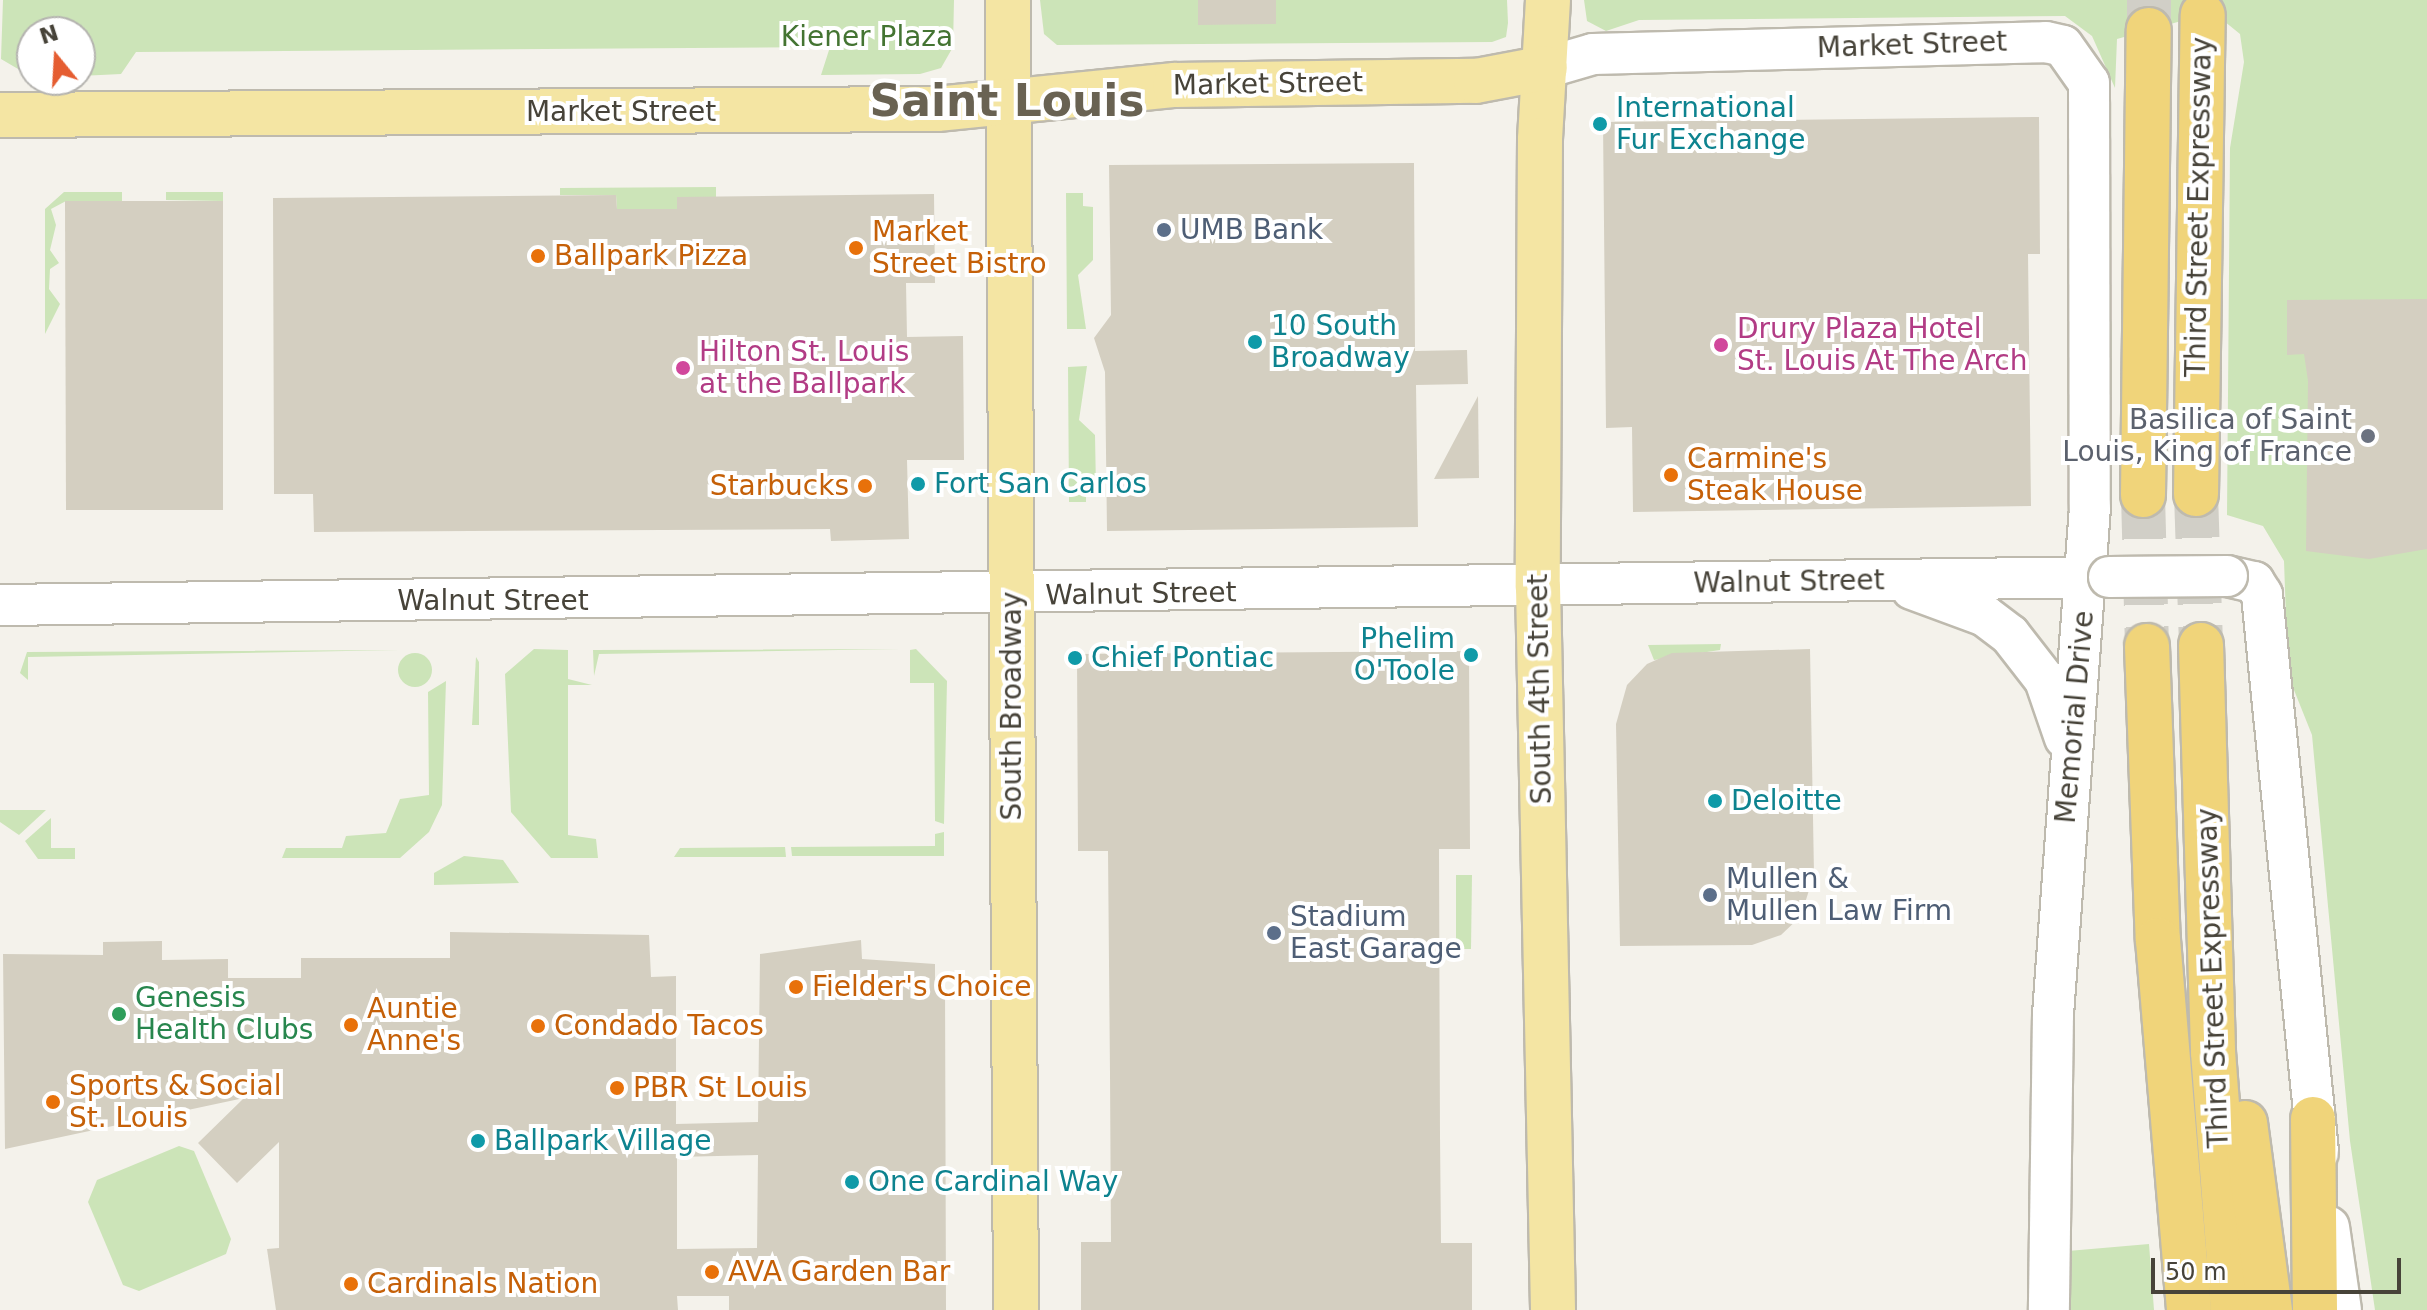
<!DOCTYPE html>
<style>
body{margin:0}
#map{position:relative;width:2427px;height:1310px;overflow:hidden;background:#f4f2eb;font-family:"DejaVu Sans",sans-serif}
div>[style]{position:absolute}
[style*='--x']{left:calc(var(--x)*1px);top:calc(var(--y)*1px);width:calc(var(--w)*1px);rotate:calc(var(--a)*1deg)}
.green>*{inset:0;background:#cce4b8}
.round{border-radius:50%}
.building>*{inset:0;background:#d4cfc1}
.highway-tunnel>*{height:44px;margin-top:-22px;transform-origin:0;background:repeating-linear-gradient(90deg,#d1cfc7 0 44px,transparent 0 66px)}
.roads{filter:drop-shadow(2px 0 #bebaae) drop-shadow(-2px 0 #bebaae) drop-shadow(0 2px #bebaae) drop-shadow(0 -2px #bebaae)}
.minor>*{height:40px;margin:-20px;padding:0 20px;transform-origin:20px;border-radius:20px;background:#fff}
.major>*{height:44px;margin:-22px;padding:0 22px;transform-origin:22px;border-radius:22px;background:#f4e5a3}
.highway>*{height:44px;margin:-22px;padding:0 22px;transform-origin:22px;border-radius:22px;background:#f0d47a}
.bridges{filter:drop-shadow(2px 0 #bebaae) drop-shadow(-2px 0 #bebaae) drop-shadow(0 2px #bebaae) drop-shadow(0 -2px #bebaae)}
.minor-bridge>*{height:40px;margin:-20px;padding:0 20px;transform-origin:20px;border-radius:20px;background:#fff}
.dots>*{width:22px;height:22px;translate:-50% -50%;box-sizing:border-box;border:4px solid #fff;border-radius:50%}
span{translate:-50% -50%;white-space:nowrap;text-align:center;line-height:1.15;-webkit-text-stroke:8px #fff;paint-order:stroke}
.park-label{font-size:28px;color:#447432}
.street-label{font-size:28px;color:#474339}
.culture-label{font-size:28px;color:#0d838f}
.left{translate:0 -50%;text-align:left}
.right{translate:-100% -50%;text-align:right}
.service-label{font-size:28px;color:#4e5e75}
.food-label{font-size:28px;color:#c56008}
.hotel-label{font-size:28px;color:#b23c85}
.worship-label{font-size:28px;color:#5b616d}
.leisure-label{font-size:28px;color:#27864d}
.town-label{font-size:44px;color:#696252;font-weight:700}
.north{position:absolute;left:16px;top:16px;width:80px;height:80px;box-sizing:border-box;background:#fff;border:2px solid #b5b4b0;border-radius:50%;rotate:342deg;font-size:22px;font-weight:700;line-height:32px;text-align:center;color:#474339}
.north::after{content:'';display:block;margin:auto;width:28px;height:36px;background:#e55d31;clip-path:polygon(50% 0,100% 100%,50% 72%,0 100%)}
.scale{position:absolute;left:2151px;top:1258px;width:250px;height:36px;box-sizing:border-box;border:4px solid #474339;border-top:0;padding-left:10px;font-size:24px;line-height:28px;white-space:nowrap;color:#474339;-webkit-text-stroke:6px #fff;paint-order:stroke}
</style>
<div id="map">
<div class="green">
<div style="clip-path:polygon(3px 0,954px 0,953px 47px,941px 68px,920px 74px,821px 75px,830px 47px,136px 52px,121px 74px,80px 76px,80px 32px,32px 32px,30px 76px,1px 59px)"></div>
<div style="clip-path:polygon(1040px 0,1507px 0,1508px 23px,1506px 37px,1492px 42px,1057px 45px,1044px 34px)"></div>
<div style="clip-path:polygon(1584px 0,2427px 0,2427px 1310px,2375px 1310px,2350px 1141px,2312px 735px,2288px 675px,2284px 561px,2263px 526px,2227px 515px,2230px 148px,2244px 62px,2240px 34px,2219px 17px,2199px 16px,2117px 39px,2115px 88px,2092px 36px,2065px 16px,1639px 20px,1606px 31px,1587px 21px)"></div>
<div style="clip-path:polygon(716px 187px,716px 209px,617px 209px,616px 195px,560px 195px,560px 188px)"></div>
<div style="clip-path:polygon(64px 192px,122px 192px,122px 201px,66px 201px,51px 209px,56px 225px,50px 250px,59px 263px,50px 269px,49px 289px,60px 304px,45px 334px,45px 209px)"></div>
<div style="clip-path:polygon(166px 192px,223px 192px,223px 201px,166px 200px)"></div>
<div style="clip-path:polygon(1066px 193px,1083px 193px,1083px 206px,1093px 207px,1093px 260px,1078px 275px,1086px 329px,1067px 329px)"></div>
<div style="clip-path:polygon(1087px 366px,1079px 420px,1095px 435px,1096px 489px,1086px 489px,1086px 502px,1069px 502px,1068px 367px)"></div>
<div style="clip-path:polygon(1721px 644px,1720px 650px,1654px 660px,1648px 645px)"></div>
<div style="clip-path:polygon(534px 649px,568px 650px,568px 679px,592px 685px,568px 685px,568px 835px,596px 839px,598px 858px,551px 858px,511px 812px,505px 674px)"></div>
<div style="clip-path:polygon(900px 649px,599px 654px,594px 676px,593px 650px)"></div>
<div style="clip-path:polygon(916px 649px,947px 681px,944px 824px,935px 821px,934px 683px,910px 683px,910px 650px)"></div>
<div style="clip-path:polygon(399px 650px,28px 657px,28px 680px,20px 673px,27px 652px)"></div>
<div class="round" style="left:398px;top:653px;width:34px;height:34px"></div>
<div style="clip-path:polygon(476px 657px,479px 662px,479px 725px,472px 725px)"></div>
<div style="clip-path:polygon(446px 681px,442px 805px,429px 832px,400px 858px,282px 858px,286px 848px,342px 848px,346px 836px,386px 833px,400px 799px,429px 795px,428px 692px)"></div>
<div style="clip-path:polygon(0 810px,46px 810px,19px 835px,0 822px)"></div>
<div style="clip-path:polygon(51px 818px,51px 848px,75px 848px,75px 859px,38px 859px,25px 841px)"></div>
<div style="clip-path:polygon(944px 832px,944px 856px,792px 856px,791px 847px,935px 846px,935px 834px)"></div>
<div style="clip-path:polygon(785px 847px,786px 857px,674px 857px,680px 848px)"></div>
<div style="clip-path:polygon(464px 856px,503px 860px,519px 883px,434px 885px,434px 873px)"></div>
<div style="clip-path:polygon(1456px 875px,1472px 875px,1471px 949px,1456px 949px)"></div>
<div style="clip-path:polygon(179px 1146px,194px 1151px,231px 1239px,226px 1254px,139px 1291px,123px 1285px,88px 1202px,97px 1180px)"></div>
<div style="clip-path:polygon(2149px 1244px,2154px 1310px,2068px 1310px,2068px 1251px)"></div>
</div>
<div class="building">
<div style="clip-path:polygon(1198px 0,1276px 0,1276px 24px,1198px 25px)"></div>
<div style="clip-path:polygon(2039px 117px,2040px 254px,2028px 254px,2031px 506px,1633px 512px,1632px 427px,1606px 428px,1603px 122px)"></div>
<div style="clip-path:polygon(1414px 163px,1415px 351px,1467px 350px,1468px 384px,1416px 385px,1418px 527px,1107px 531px,1105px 372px,1094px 338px,1111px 315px,1109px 165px)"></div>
<div style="clip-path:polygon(934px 194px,935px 283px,906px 283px,907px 337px,963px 336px,964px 460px,907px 460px,909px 539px,831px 541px,830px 529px,314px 532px,313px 494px,274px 494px,273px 198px,616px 195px,617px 209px,677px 209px,677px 197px)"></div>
<div style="clip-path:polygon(65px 201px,223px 201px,223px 510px,66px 510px)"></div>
<div style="clip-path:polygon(2427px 299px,2427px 549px,2369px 559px,2306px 551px,2308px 381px,2304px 354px,2287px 355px,2287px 300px)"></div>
<div style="clip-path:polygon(1478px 396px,1479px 478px,1434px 479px)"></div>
<div style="clip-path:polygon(1810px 649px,1814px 874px,1801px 916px,1781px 935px,1752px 945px,1620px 946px,1616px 724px,1627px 685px,1647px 664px,1672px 653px)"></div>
<div style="clip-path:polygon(1469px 651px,1470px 849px,1439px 849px,1440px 1135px,1441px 1243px,1472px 1243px,1472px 1310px,1081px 1310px,1081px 1242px,1111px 1242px,1110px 1074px,1108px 851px,1078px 851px,1077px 654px)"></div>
<div style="clip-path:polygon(evenodd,450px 932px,649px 935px,651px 977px,676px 976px,676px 1124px,758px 1122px,760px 954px,861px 940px,862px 959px,935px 964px,935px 979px,945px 979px,946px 1310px,729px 1310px,729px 1296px,677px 1296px,678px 1310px,276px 1310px,267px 1249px,279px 1248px,279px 1142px,237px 1183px,198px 1143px,244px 1098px,5px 1149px,3px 954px,103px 955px,103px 942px,162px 941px,162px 960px,228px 959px,228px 978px,301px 978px,301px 958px,450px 958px,450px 932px,758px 1155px,757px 1248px,677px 1249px,677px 1157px,758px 1155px)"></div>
</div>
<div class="highway-tunnel">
<div style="--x:2149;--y:30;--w:30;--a:-90"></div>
<div style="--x:2196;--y:494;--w:151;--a:88.1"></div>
<div style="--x:2143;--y:495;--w:151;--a:88.5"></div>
</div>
<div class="roads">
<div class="minor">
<div style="--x:1545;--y:68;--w:50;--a:-16.3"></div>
<div style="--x:1593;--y:54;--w:453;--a:-1.5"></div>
<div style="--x:2046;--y:42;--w:17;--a:13"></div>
<div style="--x:2063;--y:46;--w:45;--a:54.9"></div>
<div style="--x:2089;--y:83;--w:424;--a:89.9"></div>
<div style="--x:2090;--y:507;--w:508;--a:94.17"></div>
<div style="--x:2053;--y:1014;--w:296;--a:90.8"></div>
<div style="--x:2227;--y:576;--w:28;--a:13"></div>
<div style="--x:2254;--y:582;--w:15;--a:58"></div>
<div style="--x:2262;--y:595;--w:560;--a:84.26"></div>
<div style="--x:1912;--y:589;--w:78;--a:20.3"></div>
<div style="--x:1985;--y:616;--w:31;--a:37"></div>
<div style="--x:2010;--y:635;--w:57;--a:52.1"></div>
<div style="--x:2045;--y:680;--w:61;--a:71"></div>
<div style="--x:0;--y:605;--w:2109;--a:-0.76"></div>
<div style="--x:2329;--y:1227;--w:84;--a:81.8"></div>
</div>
<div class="major">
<div style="--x:1008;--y:0;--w:1310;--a:89.65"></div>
<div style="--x:1548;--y:0;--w:140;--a:93.3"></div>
<div style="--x:1540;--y:140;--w:447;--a:90.3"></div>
<div style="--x:1538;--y:587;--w:723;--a:88.81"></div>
<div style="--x:0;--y:115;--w:937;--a:-0.37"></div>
<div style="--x:937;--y:109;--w:239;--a:-5.8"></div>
<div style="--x:1175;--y:85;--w:301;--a:-0.8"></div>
<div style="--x:1476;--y:81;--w:70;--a:-10.7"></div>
</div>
<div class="highway">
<div style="--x:2196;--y:494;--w:479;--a:-89.2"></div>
<div style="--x:2143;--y:495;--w:465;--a:-89.3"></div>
<div style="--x:2201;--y:645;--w:407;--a:88.3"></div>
<div style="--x:2213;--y:1052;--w:259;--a:85.6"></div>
<div style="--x:2147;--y:646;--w:294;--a:87.9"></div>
<div style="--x:2158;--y:940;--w:371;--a:85.2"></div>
<div style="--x:2313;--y:1119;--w:191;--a:89.4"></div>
<div style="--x:2245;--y:1123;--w:189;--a:82.4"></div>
</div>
</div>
<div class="bridges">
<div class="minor-bridge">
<div style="--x:2109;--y:577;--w:118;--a:-0.5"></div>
</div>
</div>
<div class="dots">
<div style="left:1600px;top:124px;background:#0f9aa8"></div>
<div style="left:1164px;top:230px;background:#5c6f8a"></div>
<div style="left:856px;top:248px;background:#e8710a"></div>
<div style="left:538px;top:256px;background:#e8710a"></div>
<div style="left:1255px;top:342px;background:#0f9aa8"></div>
<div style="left:1721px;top:345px;background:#d1479c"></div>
<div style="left:683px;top:368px;background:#d1479c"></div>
<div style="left:2368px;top:436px;background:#6b7280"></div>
<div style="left:1671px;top:475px;background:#e8710a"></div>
<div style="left:918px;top:484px;background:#0f9aa8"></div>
<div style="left:865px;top:486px;background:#e8710a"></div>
<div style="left:1471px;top:655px;background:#0f9aa8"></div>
<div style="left:1075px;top:658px;background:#0f9aa8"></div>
<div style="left:1715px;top:801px;background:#0f9aa8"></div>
<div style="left:1710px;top:895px;background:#5c6f8a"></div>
<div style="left:1274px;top:933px;background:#5c6f8a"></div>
<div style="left:796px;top:987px;background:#e8710a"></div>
<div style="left:119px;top:1014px;background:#2e9e5b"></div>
<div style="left:351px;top:1025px;background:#e8710a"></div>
<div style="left:538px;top:1026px;background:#e8710a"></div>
<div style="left:617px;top:1088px;background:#e8710a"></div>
<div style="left:53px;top:1102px;background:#e8710a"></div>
<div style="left:478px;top:1141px;background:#0f9aa8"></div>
<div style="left:852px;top:1182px;background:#0f9aa8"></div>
<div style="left:712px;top:1272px;background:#e8710a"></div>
<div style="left:351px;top:1284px;background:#e8710a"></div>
</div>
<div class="park-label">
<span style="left:867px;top:37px">Kiener Plaza</span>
</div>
<div class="street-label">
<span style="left:1912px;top:45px;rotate:-2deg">Market Street</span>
<span style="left:1268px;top:84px;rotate:-1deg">Market Street</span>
<span style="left:621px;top:112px">Market Street</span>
<span style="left:2199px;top:207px;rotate:-89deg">Third Street Expressway</span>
<span style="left:1789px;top:582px;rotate:-1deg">Walnut Street</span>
<span style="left:1141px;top:594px;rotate:-1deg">Walnut Street</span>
<span style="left:493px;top:601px">Walnut Street</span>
<span style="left:1540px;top:689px;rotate:-91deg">South 4th Street</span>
<span style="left:1012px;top:706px;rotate:-90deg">South Broadway</span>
<span style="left:2075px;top:717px;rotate:-85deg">Memorial Drive</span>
<span style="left:2213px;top:978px;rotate:-92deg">Third Street Expressway</span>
</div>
<div class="culture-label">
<span class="left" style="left:1616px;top:124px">International<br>Fur Exchange</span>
<span class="left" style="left:1271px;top:342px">10 South<br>Broadway</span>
<span class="left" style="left:934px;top:484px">Fort San Carlos</span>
<span class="right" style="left:1455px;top:655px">Phelim<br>O'Toole</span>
<span class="left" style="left:1091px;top:658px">Chief Pontiac</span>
<span class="left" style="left:1731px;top:801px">Deloitte</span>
<span class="left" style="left:494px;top:1141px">Ballpark Village</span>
<span class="left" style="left:868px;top:1182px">One Cardinal Way</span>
</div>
<div class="service-label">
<span class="left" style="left:1180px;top:230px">UMB Bank</span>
<span class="left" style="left:1726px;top:895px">Mullen &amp;<br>Mullen Law Firm</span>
<span class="left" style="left:1290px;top:933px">Stadium<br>East Garage</span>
</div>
<div class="food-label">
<span class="left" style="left:872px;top:248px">Market<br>Street Bistro</span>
<span class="left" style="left:554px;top:256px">Ballpark Pizza</span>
<span class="left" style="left:1687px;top:475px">Carmine's<br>Steak House</span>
<span class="right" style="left:849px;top:486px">Starbucks</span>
<span class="left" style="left:812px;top:987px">Fielder's Choice</span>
<span class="left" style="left:367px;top:1025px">Auntie<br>Anne's</span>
<span class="left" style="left:554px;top:1026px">Condado Tacos</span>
<span class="left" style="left:69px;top:1102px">Sports &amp; Social<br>St. Louis</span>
<span class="left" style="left:633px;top:1088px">PBR St Louis</span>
<span class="left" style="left:728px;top:1272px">AVA Garden Bar</span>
<span class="left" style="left:367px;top:1284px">Cardinals Nation</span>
</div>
<div class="hotel-label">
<span class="left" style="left:1737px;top:345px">Drury Plaza Hotel<br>St. Louis At The Arch</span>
<span class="left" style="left:699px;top:368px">Hilton St. Louis<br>at the Ballpark</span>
</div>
<div class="worship-label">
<span class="right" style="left:2352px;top:436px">Basilica of Saint<br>Louis, King of France</span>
</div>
<div class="leisure-label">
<span class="left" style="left:135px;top:1014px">Genesis<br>Health Clubs</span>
</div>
<div class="town-label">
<span style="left:1007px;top:101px">Saint Louis</span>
</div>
<div class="north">N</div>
<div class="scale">50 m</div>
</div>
